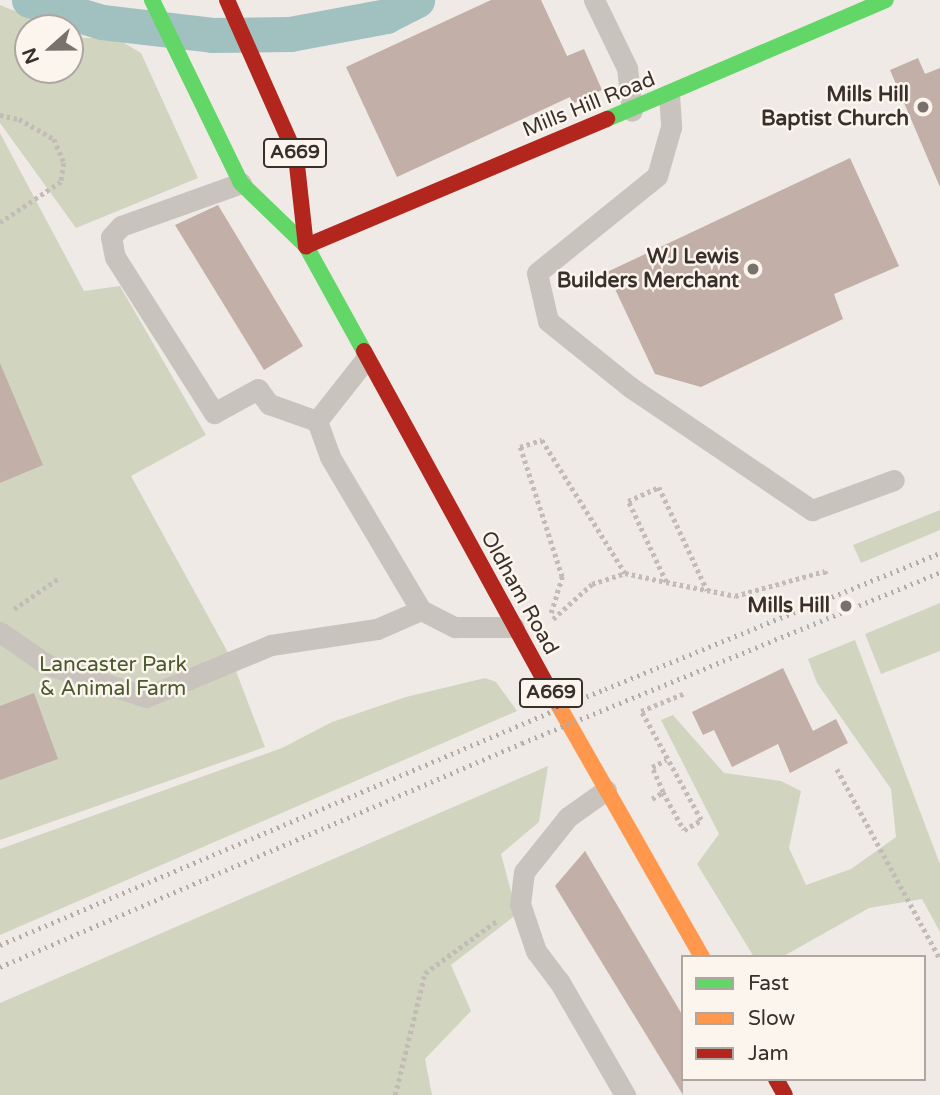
<!DOCTYPE html>
<style>
body{margin:0}
#map{position:relative;width:940px;height:1095px;overflow:hidden;background:#efeae5;font-family:"Varela Round",sans-serif}
div>[style]{position:absolute}
[style*='--x']{left:calc(var(--x)*1px);top:calc(var(--y)*1px);width:calc(var(--w)*1px);rotate:calc(var(--a)*1deg)}
.green>*{inset:0;background:#d1d5c0}
.canal>*{height:35px;margin:-17.5px;padding:0 17.5px;transform-origin:17.5px;border-radius:17.5px;background:#a1c1c0}
.building>*{inset:0;background:#c2afa7}
.path>*{height:4.5px;margin-top:-2.25px;transform-origin:0;background:repeating-linear-gradient(90deg,#c2bbb6 0 3.5px,transparent 0 7px)}
.lane>*{height:21px;margin:-10.5px;padding:0 10.5px;transform-origin:10.5px;border-radius:10.5px;background:#c9c3be}
.fast>*{height:16px;margin:-8px;padding:0 8px;transform-origin:8px;border-radius:8px;background:#63d668}
.slow>*{height:16px;margin:-8px;padding:0 8px;transform-origin:8px;border-radius:8px;background:#ff974d}
.jam>*{height:16px;margin:-8px;padding:0 8px;transform-origin:8px;border-radius:8px;background:#b3261e}
.rail>*{height:5px;margin-top:-2.5px;transform-origin:0;background:repeating-linear-gradient(90deg,#b1aca8 0 2px,transparent 0 7px)}
.dots>*{width:19px;height:19px;translate:-50% -50%;box-sizing:border-box;border:4px solid #fbf5ee;border-radius:50%}
span{translate:-50% -50%;white-space:nowrap;text-align:center;line-height:1.15;-webkit-text-stroke:5px #fbf5ee;paint-order:stroke}
.shield-label span{padding:2px 5px;background:#fbf5ee;border:2px solid;border-radius:5px;-webkit-text-stroke-width:0}
.shield-label{font-size:19px;color:#3a302b;font-weight:700}
.poi-label{font-size:21px;color:#3a302b;font-weight:700}
.right{translate:-100% -50%;text-align:right}
.street-label{font-size:21px;color:#3a302b}
.park-label{font-size:21px;color:#4a592f}
.legend{position:absolute;left:681px;top:955px;width:245px;height:126px;box-sizing:border-box;background:#fbf5ee;border:2px solid #aea6a0;margin:0;padding:9px 12px;list-style:none;font-size:21px;color:#3a302b}
.legend li{display:flex;align-items:center;gap:14px;height:35px}
.legend b{width:35px;border:2px solid #aea6a0}
.north{position:absolute;left:14px;top:14px;width:70px;height:70px;box-sizing:border-box;background:#fbf5ee;border:2px solid #aea6a0;border-radius:50%;rotate:249deg;font-size:19px;font-weight:700;line-height:28px;text-align:center;color:#3a302b}
.north::after{content:'';display:block;margin:auto;width:24px;height:32px;background:#79716c;clip-path:polygon(50% 0,100% 100%,50% 72%,0 100%)}
</style>
<div id="map">
<div class="green">
<div style="clip-path:polygon(0 5px,57px 28px,28px 28px,28px 70px,70px 70px,70px 33px,83px 38px,116px 38px,141px 53px,198px 178px,76px 228px,0 123px)"></div>
<div style="clip-path:polygon(0 133px,84px 291px,120px 286px,206px 435px,131px 476px,231px 658px,265px 747px,0 840px)"></div>
<div style="clip-path:polygon(940px 510px,940px 530px,861px 563px,853px 545px)"></div>
<div style="clip-path:polygon(940px 603px,940px 651px,881px 674px,865px 634px)"></div>
<div style="clip-path:polygon(855px 640px,940px 864px,940px 932px,922px 899px,869px 908px,782px 957px,754px 957px,697px 864px,719px 834px,661px 720px,673px 715px,724px 773px,781px 781px,801px 791px,789px 848px,806px 885px,851px 869px,896px 837px,891px 789px,817px 683px,808px 659px)"></div>
<div style="clip-path:polygon(485px 678px,496px 682px,517px 711px,0 935px,0 849px,282px 748px,332px 722px,406px 697px)"></div>
<div style="clip-path:polygon(548px 766px,539px 822px,501px 854px,517px 914px,451px 965px,471px 1011px,425px 1059px,432px 1095px,0 1095px,0 1003px)"></div>
</div>
<div class="canal">
<div style="--x:29;--y:0;--w:76;--a:16.8"></div>
<div style="--x:102;--y:22;--w:111;--a:6.7"></div>
<div style="--x:212;--y:35;--w:78;--a:-0.7"></div>
<div style="--x:290;--y:34;--w:98;--a:-10.6"></div>
<div style="--x:386;--y:16;--w:35;--a:-27"></div>
</div>
<div class="building">
<div style="clip-path:polygon(491px 0,541px 0,567px 56px,584px 49px,602px 90px,573px 104px,570px 97px,397px 177px,346px 67px)"></div>
<div style="clip-path:polygon(918px 58px,925px 74px,940px 68px,940px 187px,890px 70px)"></div>
<div style="clip-path:polygon(850px 158px,899px 266px,834px 294px,843px 319px,701px 387px,655px 374px,607px 272px)"></div>
<div style="clip-path:polygon(218px 205px,303px 346px,264px 370px,175px 225px)"></div>
<div style="clip-path:polygon(0 363px,43px 465px,0 483px)"></div>
<div style="clip-path:polygon(783px 668px,813px 731px,836px 719px,848px 743px,790px 773px,778px 744px,732px 767px,714px 730px,703px 735px,692px 712px)"></div>
<div style="clip-path:polygon(34px 693px,58px 759px,0 780px,0 706px)"></div>
<div style="clip-path:polygon(585px 851px,683px 1016px,683px 1095px,555px 886px)"></div>
</div>
<div class="path">
<div style="--x:0;--y:115;--w:19;--a:12"></div>
<div style="--x:19;--y:119;--w:40;--a:29.7"></div>
<div style="--x:54;--y:139;--w:26;--a:67"></div>
<div style="--x:64;--y:163;--w:19;--a:99"></div>
<div style="--x:61;--y:182;--w:73;--a:146.1"></div>
<div style="--x:666;--y:582;--w:41;--a:11.3"></div>
<div style="--x:14;--y:609;--w:55;--a:-34.6"></div>
<div style="--x:551;--y:613;--w:38;--a:-73"></div>
<div style="--x:562;--y:577;--w:137;--a:-107.9"></div>
<div style="--x:520;--y:447;--w:23;--a:-18"></div>
<div style="--x:542;--y:440;--w:157;--a:58"></div>
<div style="--x:625;--y:573;--w:42;--a:12.4"></div>
<div style="--x:666;--y:582;--w:89;--a:-115.1"></div>
<div style="--x:628;--y:501;--w:34;--a:-24"></div>
<div style="--x:659;--y:487;--w:114;--a:65"></div>
<div style="--x:707;--y:590;--w:29;--a:12"></div>
<div style="--x:735;--y:596;--w:93;--a:-15.5"></div>
<div style="--x:825;--y:571;--w:6;--a:72"></div>
<div style="--x:553;--y:619;--w:52;--a:-41.9"></div>
<div style="--x:592;--y:584;--w:35;--a:-18"></div>
<div style="--x:837;--y:769;--w:216;--a:61.5"></div>
<div style="--x:663;--y:792;--w:43;--a:61.1"></div>
<div style="--x:684;--y:830;--w:20;--a:-30"></div>
<div style="--x:701;--y:820;--w:124;--a:-118.8"></div>
<div style="--x:641;--y:711;--w:48;--a:-22.2"></div>
<div style="--x:652;--y:799;--w:13;--a:-32"></div>
<div style="--x:663;--y:792;--w:27;--a:-114"></div>
<div style="--x:652;--y:767;--w:16;--a:-27"></div>
<div style="--x:395;--y:1095;--w:126;--a:-76.2"></div>
<div style="--x:425;--y:973;--w:90;--a:-36"></div>
</div>
<div class="lane">
<div style="--x:594;--y:0;--w:76;--a:64.1"></div>
<div style="--x:627;--y:68;--w:43;--a:83.4"></div>
<div style="--x:669;--y:95;--w:32;--a:86"></div>
<div style="--x:671;--y:127;--w:51;--a:105.9"></div>
<div style="--x:657;--y:176;--w:154;--a:141.1"></div>
<div style="--x:537;--y:273;--w:49;--a:77.1"></div>
<div style="--x:548;--y:321;--w:105;--a:38.8"></div>
<div style="--x:630;--y:387;--w:220;--a:34.1"></div>
<div style="--x:812;--y:510;--w:87;--a:-20.1"></div>
<div style="--x:241;--y:183;--w:127;--a:160.3"></div>
<div style="--x:121;--y:226;--w:15;--a:132"></div>
<div style="--x:111;--y:237;--w:20;--a:79"></div>
<div style="--x:115;--y:257;--w:185;--a:57.6"></div>
<div style="--x:214;--y:413;--w:50;--a:-28.6"></div>
<div style="--x:258;--y:389;--w:19;--a:54"></div>
<div style="--x:269;--y:404;--w:51;--a:19.5"></div>
<div style="--x:365;--y:360;--w:78;--a:128.2"></div>
<div style="--x:317;--y:421;--w:38;--a:70"></div>
<div style="--x:330;--y:457;--w:178;--a:59.3"></div>
<div style="--x:421;--y:610;--w:38;--a:27"></div>
<div style="--x:455;--y:627;--w:59;--a:0"></div>
<div style="--x:0;--y:632;--w:56;--a:34.8"></div>
<div style="--x:46;--y:664;--w:105;--a:18.3"></div>
<div style="--x:146;--y:697;--w:135;--a:-22.6"></div>
<div style="--x:271;--y:645;--w:107;--a:-8.6"></div>
<div style="--x:377;--y:629;--w:48;--a:-23.4"></div>
<div style="--x:606;--y:790;--w:47;--a:144.6"></div>
<div style="--x:568;--y:817;--w:70;--a:128.7"></div>
<div style="--x:524;--y:872;--w:32;--a:97"></div>
<div style="--x:520;--y:904;--w:50;--a:71.2"></div>
<div style="--x:536;--y:951;--w:38;--a:53"></div>
<div style="--x:559;--y:981;--w:132;--a:59.9"></div>
</div>
<div class="fast">
<div style="--x:152;--y:0;--w:203;--a:64.1"></div>
<div style="--x:241;--y:183;--w:91;--a:44.1"></div>
<div style="--x:306;--y:246;--w:120;--a:61.1"></div>
<div style="--x:607;--y:119;--w:303;--a:-23.1"></div>
</div>
<div class="slow">
<div style="--x:556;--y:701;--w:295;--a:60.3"></div>
</div>
<div class="jam">
<div style="--x:227;--y:0;--w:171;--a:66.1"></div>
<div style="--x:296;--y:156;--w:91;--a:83.7"></div>
<div style="--x:306;--y:246;--w:327;--a:-22.9"></div>
<div style="--x:364;--y:351;--w:399;--a:61.3"></div>
<div style="--x:776;--y:1079;--w:18;--a:61"></div>
</div>
<div class="rail">
<div style="--x:0;--y:945;--w:657;--a:-22.94"></div>
<div style="--x:605;--y:689;--w:362;--a:-22.1"></div>
<div style="--x:0;--y:967;--w:568;--a:-23.23"></div>
<div style="--x:522;--y:743;--w:452;--a:-22.2"></div>
</div>
<div class="dots">
<div style="left:923px;top:107px;background:#79716c"></div>
<div style="left:753px;top:269px;background:#79716c"></div>
<div style="left:846px;top:606px;background:#79716c"></div>
</div>
<div class="shield-label">
<span style="left:295px;top:153px">A669</span>
<span style="left:551px;top:693px">A669</span>
</div>
<div class="poi-label">
<span class="right" style="left:909px;top:107px">Mills Hill<br>Baptist Church</span>
<span class="right" style="left:739px;top:269px">WJ Lewis<br>Builders Merchant</span>
<span class="right" style="left:830px;top:606px">Mills Hill</span>
</div>
<div class="street-label">
<span style="left:589px;top:105px;rotate:-22deg">Mills Hill Road</span>
<span style="left:519px;top:593px;rotate:61deg">Oldham Road</span>
</div>
<div class="park-label">
<span style="left:113px;top:677px">Lancaster Park<br>&amp; Animal Farm</span>
</div>
<ul class="legend">
<li><b style="height:9px;background:#63d668"></b>Fast</li>
<li><b style="height:9px;background:#ff974d"></b>Slow</li>
<li><b style="height:9px;background:#b3261e"></b>Jam</li>
</ul>
<div class="north">N</div>
</div>
